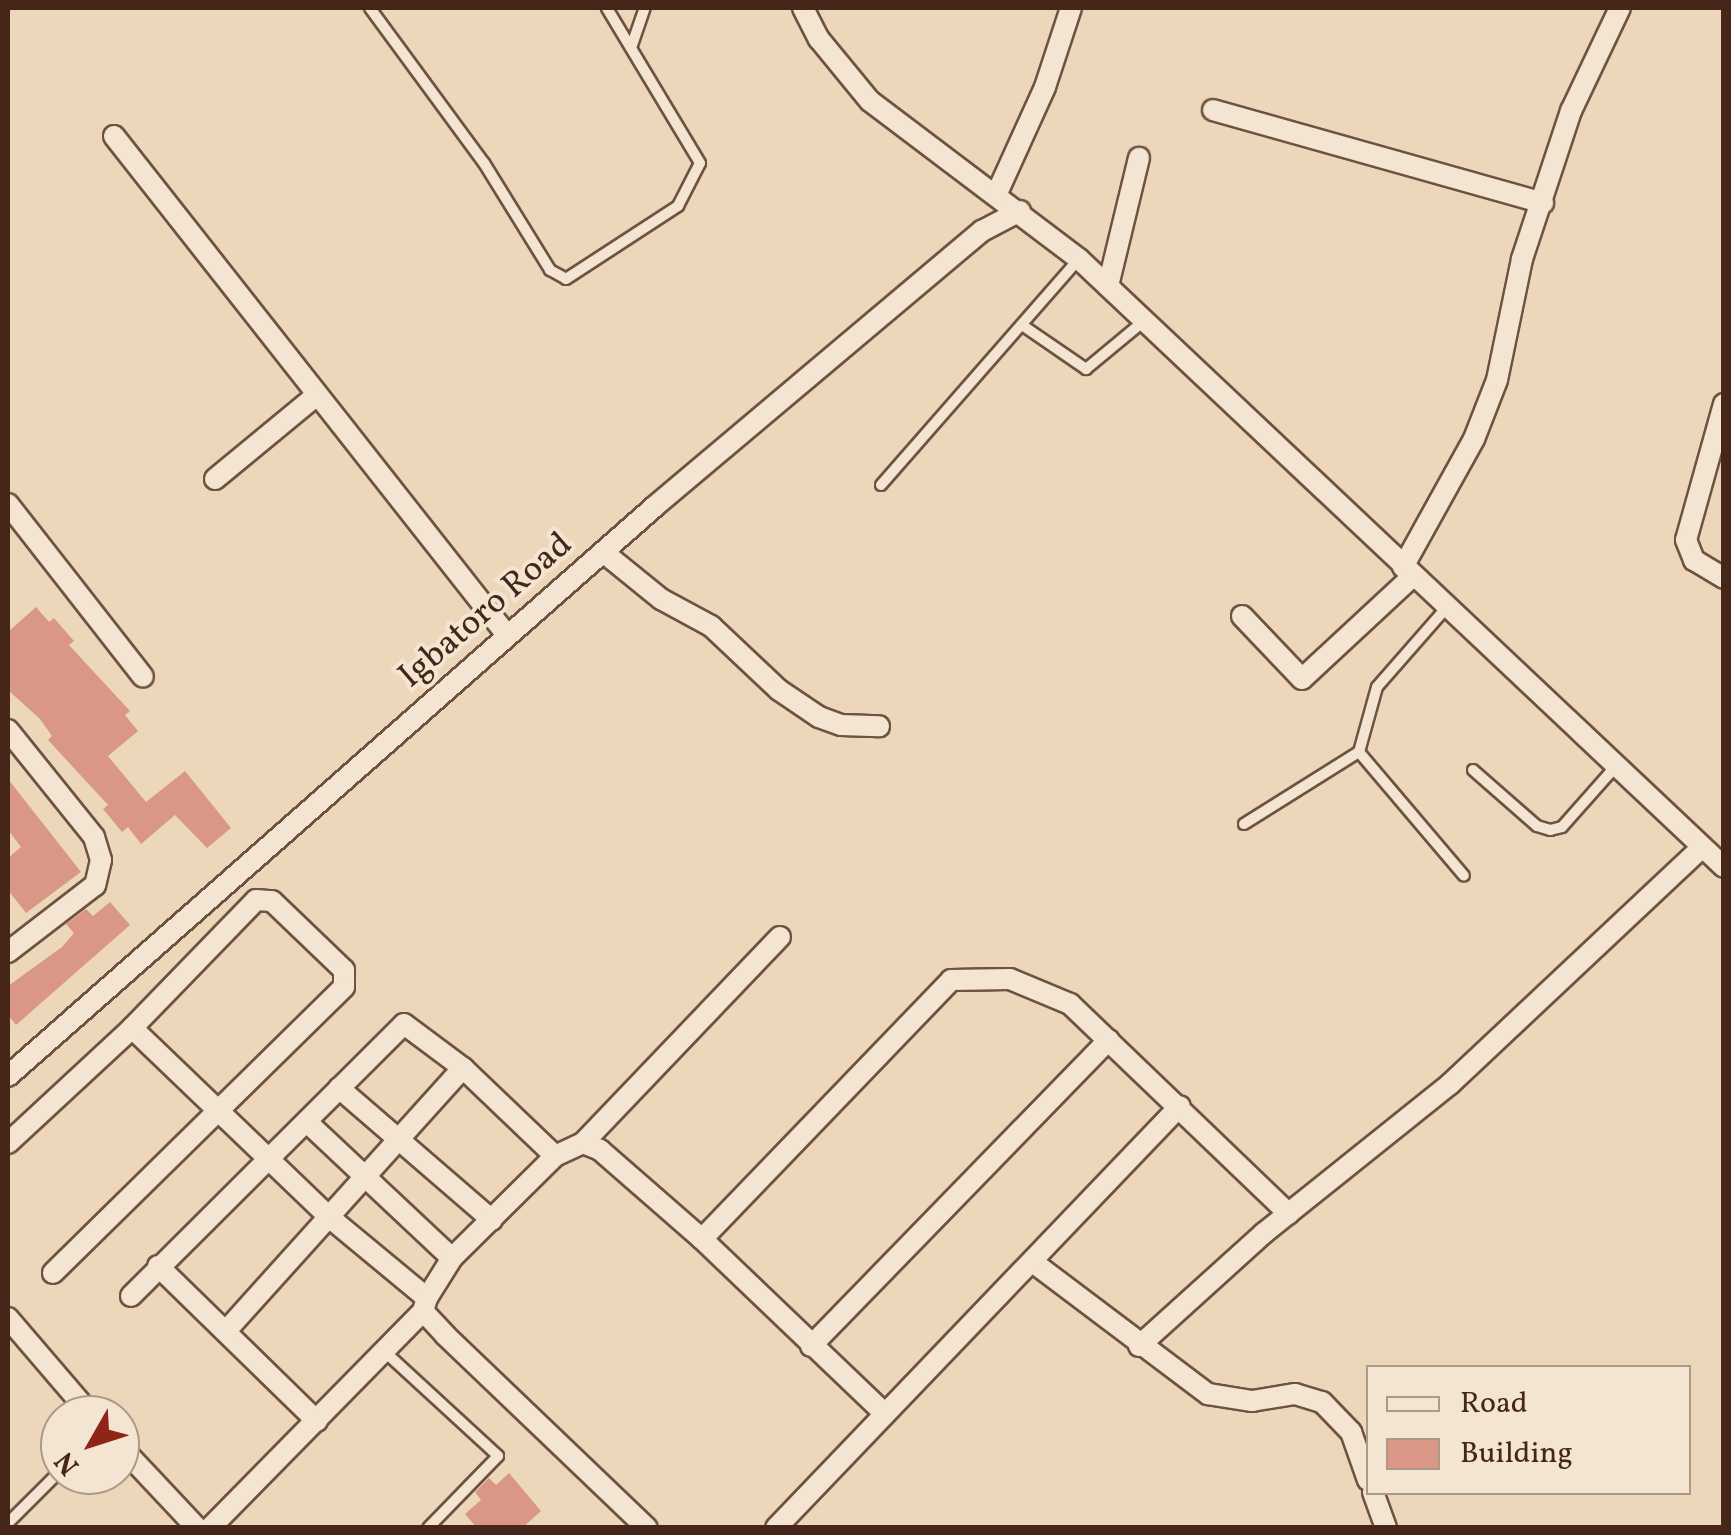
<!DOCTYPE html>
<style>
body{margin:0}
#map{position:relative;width:1731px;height:1535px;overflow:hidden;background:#ecd7ba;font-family:Vollkorn,serif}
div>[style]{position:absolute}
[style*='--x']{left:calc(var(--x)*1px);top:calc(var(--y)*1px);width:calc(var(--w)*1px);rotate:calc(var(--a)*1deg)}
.building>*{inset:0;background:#da9785}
.roads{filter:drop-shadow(2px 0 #6f5241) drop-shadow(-2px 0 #6f5241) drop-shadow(0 2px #6f5241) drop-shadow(0 -2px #6f5241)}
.service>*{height:10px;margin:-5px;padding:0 5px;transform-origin:5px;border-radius:5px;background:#f3e5d2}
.minor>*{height:20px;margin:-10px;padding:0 10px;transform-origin:10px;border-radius:10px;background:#f3e5d2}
span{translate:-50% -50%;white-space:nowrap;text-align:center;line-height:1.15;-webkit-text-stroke:8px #f3e5d2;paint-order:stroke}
.street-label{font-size:35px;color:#452619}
.frame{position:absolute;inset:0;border:10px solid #452619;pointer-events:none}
.legend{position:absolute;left:1366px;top:1365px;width:325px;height:130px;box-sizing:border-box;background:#f3e5d2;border:2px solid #ad9988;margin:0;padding:12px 18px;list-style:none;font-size:30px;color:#452619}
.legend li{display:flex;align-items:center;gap:20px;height:50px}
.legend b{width:50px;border:2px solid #ad9988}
.north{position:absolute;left:40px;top:1395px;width:100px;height:100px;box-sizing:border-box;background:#f3e5d2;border:2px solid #ad9988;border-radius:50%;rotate:231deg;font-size:28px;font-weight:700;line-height:40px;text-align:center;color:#452619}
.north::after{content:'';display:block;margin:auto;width:35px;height:45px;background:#8f2418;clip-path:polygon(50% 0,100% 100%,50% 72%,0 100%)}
</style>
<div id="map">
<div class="building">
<div style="clip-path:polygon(36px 607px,49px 622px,54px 618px,74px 641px,69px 645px,130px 711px,125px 715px,138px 731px,108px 756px,146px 802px,185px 771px,231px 828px,207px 848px,175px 815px,141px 844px,128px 827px,122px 832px,103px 809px,108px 805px,48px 740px,52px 736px,40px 719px,8px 690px,8px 632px)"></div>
<div style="clip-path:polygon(8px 779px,81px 872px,26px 913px,8px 890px,8px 858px,21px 847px,8px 830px)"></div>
<div style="clip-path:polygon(110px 902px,130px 925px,16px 1025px,8px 1015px,8px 986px,62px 947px,74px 933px,66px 924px,86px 909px,93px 916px)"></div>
<div style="clip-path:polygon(509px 1473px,541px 1511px,522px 1528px,477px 1528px,465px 1514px,481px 1500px,475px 1492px,489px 1478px,496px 1485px)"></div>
</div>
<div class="roads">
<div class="service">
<div style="--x:370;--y:8;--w:192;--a:53.7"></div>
<div style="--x:484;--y:163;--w:126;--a:58.3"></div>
<div style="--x:550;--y:270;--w:18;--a:29"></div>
<div style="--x:566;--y:279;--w:134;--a:-33.1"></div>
<div style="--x:678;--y:206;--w:48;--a:-62.9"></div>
<div style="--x:700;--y:163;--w:181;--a:-121"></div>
<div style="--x:632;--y:45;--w:39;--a:-71"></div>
<div style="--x:1022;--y:325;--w:78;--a:34.5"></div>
<div style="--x:1086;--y:369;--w:75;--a:-39.6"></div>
<div style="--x:881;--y:485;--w:300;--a:-48.8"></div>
<div style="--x:1359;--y:752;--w:162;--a:49.7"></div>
<div style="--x:1473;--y:770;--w:85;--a:41.2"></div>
<div style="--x:1537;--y:826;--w:14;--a:17"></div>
<div style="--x:1550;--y:830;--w:12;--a:-14"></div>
<div style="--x:1562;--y:827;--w:81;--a:-48.5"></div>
<div style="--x:1244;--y:824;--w:136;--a:-32.1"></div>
<div style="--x:1359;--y:752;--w:67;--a:-74.5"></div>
<div style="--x:1377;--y:687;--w:106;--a:-48.8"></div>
<div style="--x:384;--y:1351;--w:155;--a:42.6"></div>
<div style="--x:498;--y:1456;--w:100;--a:134.2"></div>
<div style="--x:8;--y:1523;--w:74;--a:-45"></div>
</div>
<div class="minor">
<div style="--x:803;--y:8;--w:35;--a:63"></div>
<div style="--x:819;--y:39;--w:80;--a:50.6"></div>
<div style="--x:870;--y:101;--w:262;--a:37.1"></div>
<div style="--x:1079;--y:259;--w:886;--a:43.31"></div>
<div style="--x:1213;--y:110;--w:343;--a:15.7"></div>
<div style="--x:114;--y:136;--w:635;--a:51.78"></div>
<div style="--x:997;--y:193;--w:116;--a:-65.6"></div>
<div style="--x:1045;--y:87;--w:83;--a:-71.8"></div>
<div style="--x:1108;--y:286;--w:132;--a:-76.4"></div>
<div style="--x:1724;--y:404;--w:141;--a:105.6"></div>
<div style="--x:1686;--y:540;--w:22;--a:68"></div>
<div style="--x:1694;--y:560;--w:35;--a:31"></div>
<div style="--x:215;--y:479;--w:132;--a:-39.5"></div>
<div style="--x:8;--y:504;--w:219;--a:52"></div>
<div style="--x:603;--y:552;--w:75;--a:39"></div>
<div style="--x:661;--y:599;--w:57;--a:28.4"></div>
<div style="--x:711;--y:626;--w:93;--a:43.3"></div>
<div style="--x:779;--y:690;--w:48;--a:34"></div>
<div style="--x:819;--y:717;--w:23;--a:20"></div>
<div style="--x:841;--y:725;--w:38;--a:2"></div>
<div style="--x:1403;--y:567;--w:146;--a:-61"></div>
<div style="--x:1474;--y:439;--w:63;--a:-68.7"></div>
<div style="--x:1497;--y:380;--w:124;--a:-78.3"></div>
<div style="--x:1522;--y:259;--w:156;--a:-71.7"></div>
<div style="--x:1571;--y:111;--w:114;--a:-64.6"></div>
<div style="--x:1242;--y:616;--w:87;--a:46.4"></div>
<div style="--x:1302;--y:679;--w:151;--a:-42.9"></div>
<div style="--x:8;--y:730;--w:137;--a:51.2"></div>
<div style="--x:94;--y:837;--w:24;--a:73"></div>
<div style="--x:101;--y:860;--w:26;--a:103"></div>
<div style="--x:95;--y:885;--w:110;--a:142.4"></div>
<div style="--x:132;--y:1028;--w:273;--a:43.8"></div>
<div style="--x:329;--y:1217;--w:127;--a:39.6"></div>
<div style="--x:427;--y:1298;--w:14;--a:107"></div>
<div style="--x:423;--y:1311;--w:33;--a:47"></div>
<div style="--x:445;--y:1335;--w:279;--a:43.7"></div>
<div style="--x:8;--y:1076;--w:861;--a:-41.37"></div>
<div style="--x:654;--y:507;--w:429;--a:-40.1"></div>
<div style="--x:982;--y:231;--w:43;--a:-27.8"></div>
<div style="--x:339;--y:1088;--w:202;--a:40.8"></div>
<div style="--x:308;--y:1123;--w:197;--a:43.2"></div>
<div style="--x:8;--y:1143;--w:169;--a:-42.8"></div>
<div style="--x:132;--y:1028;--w:178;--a:-45.9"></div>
<div style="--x:256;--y:900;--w:16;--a:4"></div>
<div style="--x:272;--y:901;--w:100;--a:43.8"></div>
<div style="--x:344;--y:970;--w:17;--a:90"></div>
<div style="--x:344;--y:987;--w:408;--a:135.5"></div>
<div style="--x:583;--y:1143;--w:285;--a:-46.3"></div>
<div style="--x:702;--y:1239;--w:359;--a:-46.1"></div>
<div style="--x:951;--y:980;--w:59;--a:-1"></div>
<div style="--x:1010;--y:979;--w:65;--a:22.6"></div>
<div style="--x:1070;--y:1004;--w:303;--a:43.8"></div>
<div style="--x:1034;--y:1263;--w:218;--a:37"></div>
<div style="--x:1208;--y:1394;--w:45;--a:9"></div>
<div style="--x:1252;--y:1401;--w:44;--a:-9.2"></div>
<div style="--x:1295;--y:1394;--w:28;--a:17"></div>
<div style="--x:1322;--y:1402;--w:42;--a:46"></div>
<div style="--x:1351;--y:1432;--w:51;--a:70.5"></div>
<div style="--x:158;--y:1266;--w:222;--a:44.3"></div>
<div style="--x:131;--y:1296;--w:385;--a:-44.9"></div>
<div style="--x:404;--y:1024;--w:74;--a:36.7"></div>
<div style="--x:463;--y:1068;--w:127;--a:43.7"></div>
<div style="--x:427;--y:1298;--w:47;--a:-58"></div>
<div style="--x:452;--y:1258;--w:145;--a:-44.7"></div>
<div style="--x:555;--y:1156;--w:31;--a:-25"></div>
<div style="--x:583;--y:1143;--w:18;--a:22"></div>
<div style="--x:600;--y:1150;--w:135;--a:41.1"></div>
<div style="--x:702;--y:1239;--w:252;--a:43.7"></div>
<div style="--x:8;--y:1318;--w:128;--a:49.4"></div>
<div style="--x:226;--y:1331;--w:354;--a:-48"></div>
<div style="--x:811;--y:1346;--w:427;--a:-45.8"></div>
<div style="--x:1139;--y:1346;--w:169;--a:-42.1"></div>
<div style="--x:1264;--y:1233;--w:238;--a:-38.7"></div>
<div style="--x:1450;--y:1084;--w:346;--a:-43.2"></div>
<div style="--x:120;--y:1446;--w:112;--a:46.8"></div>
<div style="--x:1373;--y:1492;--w:38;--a:70"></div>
<div style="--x:210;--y:1528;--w:304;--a:-45.5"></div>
<div style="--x:776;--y:1528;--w:584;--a:-46.25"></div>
</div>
</div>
<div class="street-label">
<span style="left:486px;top:611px;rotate:-41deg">Igbatoro Road</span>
</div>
<div class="frame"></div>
<ul class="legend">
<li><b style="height:12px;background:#f3e5d2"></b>Road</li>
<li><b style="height:28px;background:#da9785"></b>Building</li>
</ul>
<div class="north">N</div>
</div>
